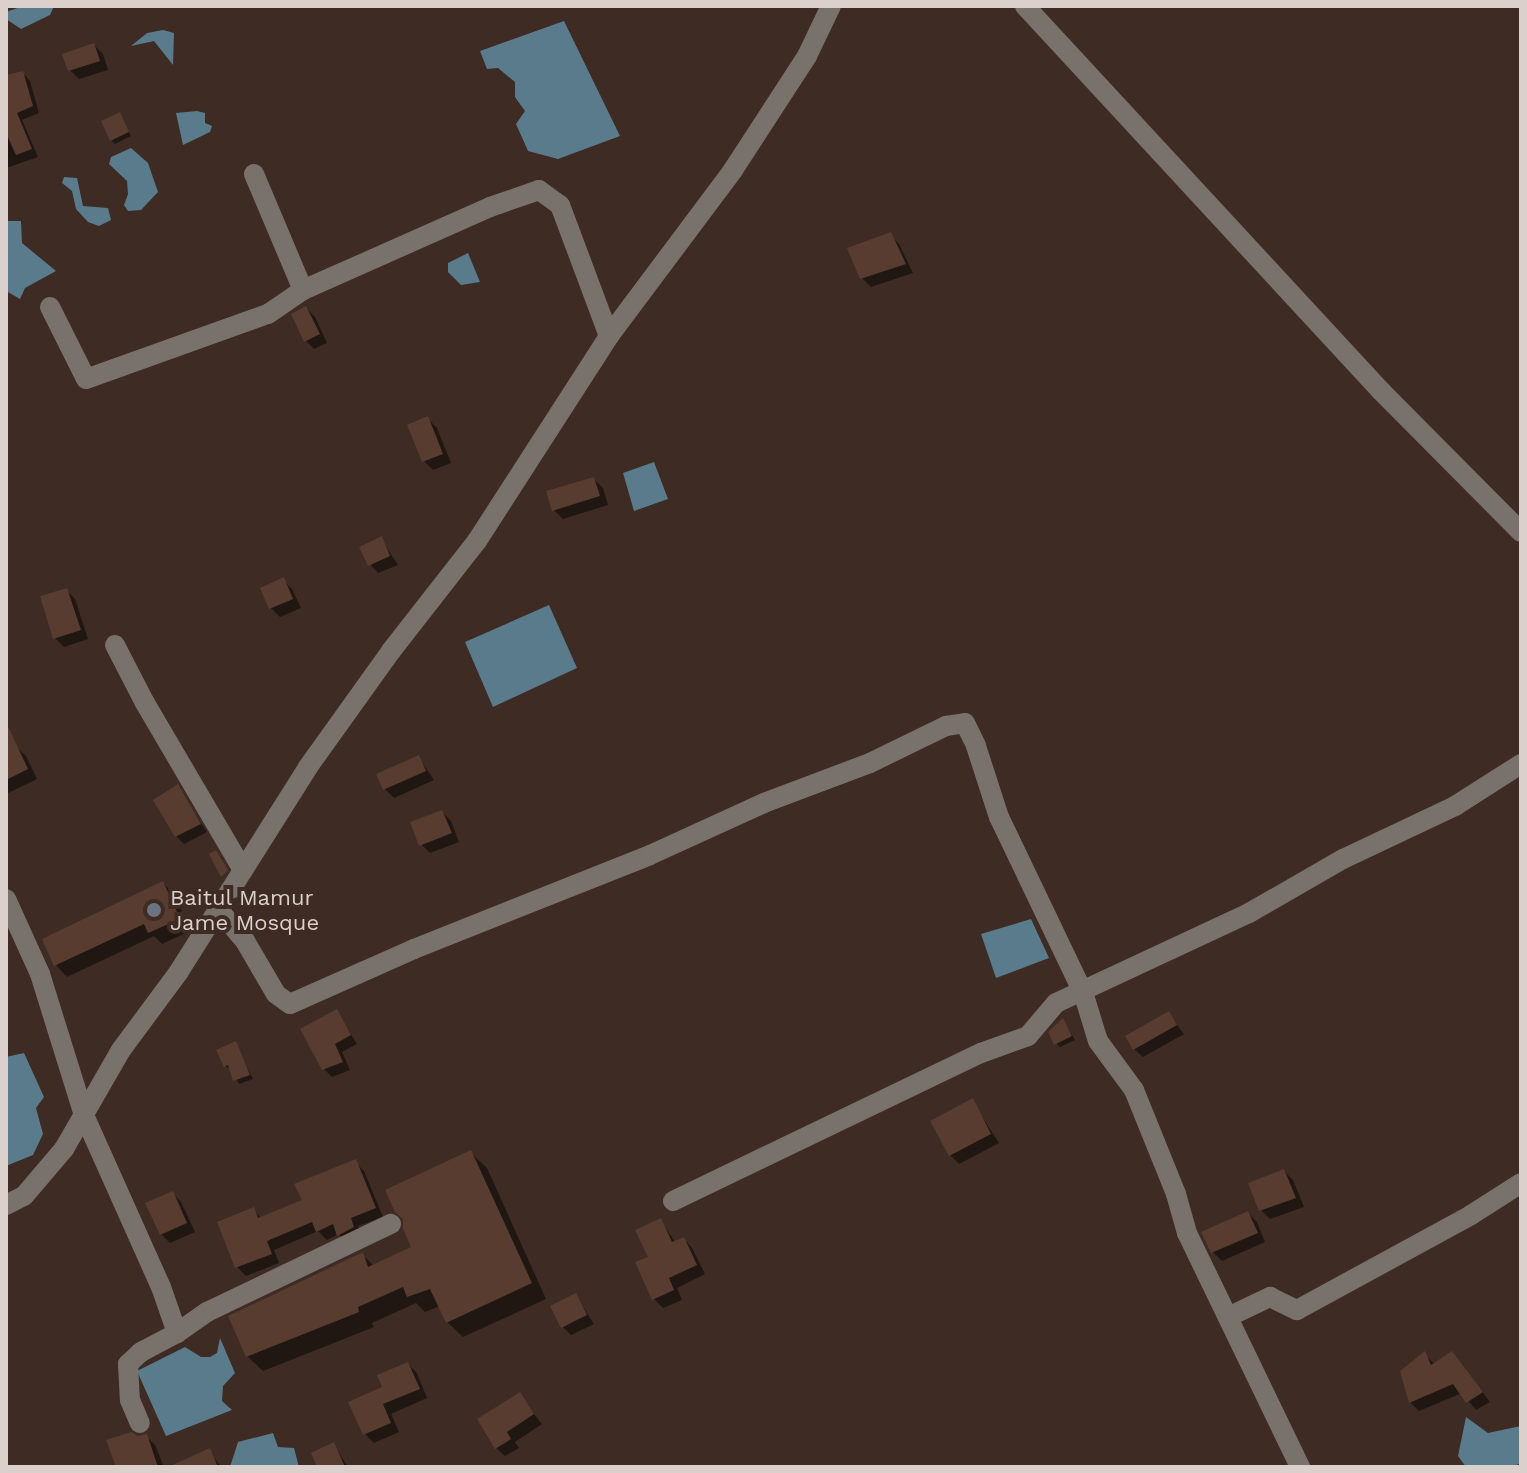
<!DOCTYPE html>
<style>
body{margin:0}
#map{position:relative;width:1527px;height:1473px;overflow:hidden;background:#3d2b24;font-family:"Work Sans",sans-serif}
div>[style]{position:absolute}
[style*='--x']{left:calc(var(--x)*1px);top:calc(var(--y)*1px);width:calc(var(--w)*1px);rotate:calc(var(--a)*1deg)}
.water>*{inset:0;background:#5a7b8c}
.shadow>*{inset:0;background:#0007}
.building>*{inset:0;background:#593c30}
.minor>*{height:20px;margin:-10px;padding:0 10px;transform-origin:10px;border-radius:10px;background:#79716b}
.dots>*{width:22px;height:22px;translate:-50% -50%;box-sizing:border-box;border:4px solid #3d2b24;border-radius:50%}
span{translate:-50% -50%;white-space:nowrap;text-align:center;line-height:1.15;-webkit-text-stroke:8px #3d2b24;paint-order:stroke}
.poi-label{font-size:22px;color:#dbd0cb}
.left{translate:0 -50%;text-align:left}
.frame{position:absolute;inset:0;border:8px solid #dbd0cb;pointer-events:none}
</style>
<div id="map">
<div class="water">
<div style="clip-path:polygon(23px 6px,54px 6px,50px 15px,21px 29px,6px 19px,6px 12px)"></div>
<div style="clip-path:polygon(564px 21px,620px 136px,558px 159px,528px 151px,516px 124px,525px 111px,515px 97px,515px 82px,498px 68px,487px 69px,480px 51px)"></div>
<div style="clip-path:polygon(163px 30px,174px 33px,173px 65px,154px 41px,131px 46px,147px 33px)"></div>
<div style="clip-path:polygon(197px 111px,205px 113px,205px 123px,212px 126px,210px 132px,183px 145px,176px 113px)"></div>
<div style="clip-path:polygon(131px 148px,148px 163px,158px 192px,141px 210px,128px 211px,124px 205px,128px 194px,127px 181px,109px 164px,111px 157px)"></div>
<div style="clip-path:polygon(64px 177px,77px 178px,83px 206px,108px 208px,111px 220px,99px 226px,88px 222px,76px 209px,72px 191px,62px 183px)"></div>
<div style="clip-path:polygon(6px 221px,21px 221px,22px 243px,56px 271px,25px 288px,20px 299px,6px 291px)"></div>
<div style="clip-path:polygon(468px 253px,480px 282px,461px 285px,448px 272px,448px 263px)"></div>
<div style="clip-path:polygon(654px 462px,668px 499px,634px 511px,623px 473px)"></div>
<div style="clip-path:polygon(549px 605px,577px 668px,493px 707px,465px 642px)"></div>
<div style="clip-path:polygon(1031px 919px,1049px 958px,996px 978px,981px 934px)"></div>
<div style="clip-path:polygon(24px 1053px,44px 1097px,36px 1108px,43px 1134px,33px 1155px,6px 1166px,6px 1057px)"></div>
<div style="clip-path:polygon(220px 1338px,235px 1373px,223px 1386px,222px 1401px,232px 1410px,166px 1436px,137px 1371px,185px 1347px,201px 1357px,210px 1357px,217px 1353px)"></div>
<div style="clip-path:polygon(1466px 1417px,1488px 1433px,1521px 1426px,1521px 1463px,1512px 1467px,1466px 1467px,1458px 1456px)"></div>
<div style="clip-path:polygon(273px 1433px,278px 1447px,294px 1448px,299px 1467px,230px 1467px,238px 1442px)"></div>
</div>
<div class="shadow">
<div style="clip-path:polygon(94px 45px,103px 54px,108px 70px,79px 79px,70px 70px)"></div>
<div style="clip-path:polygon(23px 73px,30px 81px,39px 113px,22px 120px,38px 157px,6px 168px,6px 78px)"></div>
<div style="clip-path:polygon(120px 115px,131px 136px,115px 144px,111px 140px)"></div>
<div style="clip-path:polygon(890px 235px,899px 244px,913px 273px,871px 287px,862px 278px)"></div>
<div style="clip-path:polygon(306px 308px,315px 317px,327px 343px,314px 349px,305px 340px)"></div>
<div style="clip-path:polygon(428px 419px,437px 428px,451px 463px,433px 470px,424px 461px)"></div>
<div style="clip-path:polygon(594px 479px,603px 488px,608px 505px,563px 519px,554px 510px)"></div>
<div style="clip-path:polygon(381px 539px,398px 565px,378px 573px,370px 564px)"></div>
<div style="clip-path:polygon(283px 580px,292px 589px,301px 608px,280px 617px,271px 608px)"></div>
<div style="clip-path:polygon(66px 590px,75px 599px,88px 639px,64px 647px,55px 638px)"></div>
<div style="clip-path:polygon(6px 743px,15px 746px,26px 756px,37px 779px,6px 794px)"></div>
<div style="clip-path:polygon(419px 758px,434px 780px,394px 798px,385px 789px)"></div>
<div style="clip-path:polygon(177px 787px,207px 832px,184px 844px,176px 836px)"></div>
<div style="clip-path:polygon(442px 812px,451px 821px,459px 842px,430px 853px,421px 844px)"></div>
<div style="clip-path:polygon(163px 883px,175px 895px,190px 931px,162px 944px,154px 936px,67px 977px,56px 965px)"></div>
<div style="clip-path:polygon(337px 1012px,357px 1044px,342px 1052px,350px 1070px,332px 1077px,324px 1069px)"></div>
<div style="clip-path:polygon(1168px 1013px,1184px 1034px,1143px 1057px,1134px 1049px)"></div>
<div style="clip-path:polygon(1063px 1020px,1075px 1040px,1060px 1047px,1056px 1043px)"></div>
<div style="clip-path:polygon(235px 1044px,253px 1079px,239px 1084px,231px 1069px,225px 1066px)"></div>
<div style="clip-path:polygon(972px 1101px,999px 1143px,959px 1164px,950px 1155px)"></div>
<div style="clip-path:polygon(471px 1153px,487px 1168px,546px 1299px,463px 1337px,447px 1322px,440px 1306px,425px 1312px,416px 1303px,372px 1323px,374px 1327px,263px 1371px,247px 1356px,362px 1254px,374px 1266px,413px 1248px,405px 1219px)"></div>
<div style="clip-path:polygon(355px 1162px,364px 1171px,383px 1217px,358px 1226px,362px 1236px,347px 1243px,339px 1234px,327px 1240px,318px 1231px,274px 1250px,279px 1263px,246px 1276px,237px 1267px,253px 1210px,262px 1219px,304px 1201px)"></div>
<div style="clip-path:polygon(1284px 1171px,1293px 1180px,1304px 1207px,1270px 1219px,1261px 1210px)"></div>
<div style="clip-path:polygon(172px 1193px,181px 1202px,195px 1232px,170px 1243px,161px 1234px)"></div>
<div style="clip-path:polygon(1248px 1213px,1257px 1222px,1265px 1242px,1222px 1261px,1213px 1252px)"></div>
<div style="clip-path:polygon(660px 1220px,676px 1243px,684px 1239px,692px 1248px,705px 1274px,677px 1288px,682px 1300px,663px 1308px,654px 1299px,638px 1263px,650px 1258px)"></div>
<div style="clip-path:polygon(576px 1296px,594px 1324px,571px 1335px,562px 1326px)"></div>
<div style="clip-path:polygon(1425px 1354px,1435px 1365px,1460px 1363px,1490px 1402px,1476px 1410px,1462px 1393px,1419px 1411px,1410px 1402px)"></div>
<div style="clip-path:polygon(408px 1364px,417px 1373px,427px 1398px,391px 1414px,399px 1432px,374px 1443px,365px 1434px,385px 1388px)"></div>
<div style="clip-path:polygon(519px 1395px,542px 1424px,515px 1442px,519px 1448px,505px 1456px,496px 1448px)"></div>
<div style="clip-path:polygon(146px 1436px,155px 1445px,164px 1467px,118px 1467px,137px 1438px)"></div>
<div style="clip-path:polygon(334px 1445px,348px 1467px,319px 1467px)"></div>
<div style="clip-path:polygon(209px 1451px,221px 1467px,173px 1467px)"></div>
</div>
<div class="building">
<div style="clip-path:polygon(94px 43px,100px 61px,68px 71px,62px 54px)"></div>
<div style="clip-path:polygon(23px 71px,33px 106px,17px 113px,32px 149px,16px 155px,6px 133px,6px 75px)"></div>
<div style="clip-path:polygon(120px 112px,129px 132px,110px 141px,101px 121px)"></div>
<div style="clip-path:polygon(891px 232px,906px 264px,860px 279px,847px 248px)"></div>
<div style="clip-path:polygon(306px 306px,320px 334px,304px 342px,291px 314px)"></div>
<div style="clip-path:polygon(428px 416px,443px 454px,422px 462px,407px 425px)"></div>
<div style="clip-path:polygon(594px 477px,600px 496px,552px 511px,546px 491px)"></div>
<div style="clip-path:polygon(382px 536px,390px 556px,368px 566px,359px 547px)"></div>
<div style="clip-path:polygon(284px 577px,293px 599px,269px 609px,260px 588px)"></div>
<div style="clip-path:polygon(67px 588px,81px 630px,53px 639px,40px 596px)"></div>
<div style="clip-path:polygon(6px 722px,28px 769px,6px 780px)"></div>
<div style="clip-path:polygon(419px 755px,426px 771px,383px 790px,376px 774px)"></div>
<div style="clip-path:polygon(178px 784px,201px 824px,175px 837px,153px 800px)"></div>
<div style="clip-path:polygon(442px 810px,452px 833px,419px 846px,410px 822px)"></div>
<div style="clip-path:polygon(216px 850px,228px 870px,221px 877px,209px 854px)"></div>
<div style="clip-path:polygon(163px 881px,180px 919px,148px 933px,144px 924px,54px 966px,42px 939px)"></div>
<div style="clip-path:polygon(337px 1009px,351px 1035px,335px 1044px,343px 1062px,322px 1070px,300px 1029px)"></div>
<div style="clip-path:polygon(1169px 1011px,1177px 1025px,1133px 1050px,1125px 1036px)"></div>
<div style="clip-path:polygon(1063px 1018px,1072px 1036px,1054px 1045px,1048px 1032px)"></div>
<div style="clip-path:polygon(236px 1041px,250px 1075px,233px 1081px,228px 1065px,224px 1067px,216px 1050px)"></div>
<div style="clip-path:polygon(973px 1098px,991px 1134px,949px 1156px,930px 1121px)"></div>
<div style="clip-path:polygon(471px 1150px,532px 1283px,446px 1323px,430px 1289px,407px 1297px,403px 1287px,358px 1307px,359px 1312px,246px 1357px,228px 1316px,363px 1252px,368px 1267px,411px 1247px,403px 1229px,403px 1219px,395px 1212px,385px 1190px)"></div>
<div style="clip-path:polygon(356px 1159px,376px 1208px,351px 1218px,354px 1227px,337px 1236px,333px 1224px,316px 1232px,312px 1222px,267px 1241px,272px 1254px,235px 1268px,217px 1222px,254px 1207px,258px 1218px,302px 1200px,294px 1184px)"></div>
<div style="clip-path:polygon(1284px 1169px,1296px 1198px,1259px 1211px,1248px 1183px)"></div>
<div style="clip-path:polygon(173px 1191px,187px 1223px,160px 1235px,145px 1203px)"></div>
<div style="clip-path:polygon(1248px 1211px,1258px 1233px,1211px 1253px,1201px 1232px)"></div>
<div style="clip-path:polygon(661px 1218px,672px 1242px,684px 1237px,697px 1265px,669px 1278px,674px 1290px,652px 1300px,635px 1262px,648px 1257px,635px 1230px)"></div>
<div style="clip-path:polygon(576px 1293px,587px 1315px,561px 1328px,550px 1306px)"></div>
<div style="clip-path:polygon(1425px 1351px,1431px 1365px,1452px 1351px,1483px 1392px,1466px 1403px,1453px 1384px,1409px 1403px,1400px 1371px)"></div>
<div style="clip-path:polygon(408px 1362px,420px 1389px,383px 1404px,391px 1423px,363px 1435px,348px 1402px,382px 1387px,377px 1375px)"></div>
<div style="clip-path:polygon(520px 1392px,534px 1414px,507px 1432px,511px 1439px,495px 1449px,477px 1419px)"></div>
<div style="clip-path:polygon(131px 1432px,138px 1436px,147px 1434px,158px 1467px,116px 1467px,106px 1440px)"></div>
<div style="clip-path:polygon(334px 1442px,345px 1467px,317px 1467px,311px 1453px)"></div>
<div style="clip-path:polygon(210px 1448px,218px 1467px,168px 1467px)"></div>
</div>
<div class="minor">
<div style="--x:1025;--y:6;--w:524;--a:47.24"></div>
<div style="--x:1381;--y:391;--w:199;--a:45.2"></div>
<div style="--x:254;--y:174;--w:126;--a:67.1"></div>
<div style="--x:50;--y:307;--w:80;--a:63.4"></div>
<div style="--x:86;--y:379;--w:193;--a:-19.7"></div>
<div style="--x:268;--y:314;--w:42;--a:-34.4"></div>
<div style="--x:303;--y:290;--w:205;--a:-23.9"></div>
<div style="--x:490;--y:207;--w:52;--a:-19.1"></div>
<div style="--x:539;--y:190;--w:26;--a:36"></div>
<div style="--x:560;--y:205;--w:140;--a:69.5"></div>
<div style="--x:115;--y:645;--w:65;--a:62.7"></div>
<div style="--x:145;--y:703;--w:194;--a:59.6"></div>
<div style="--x:6;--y:899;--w:82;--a:65.6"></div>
<div style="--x:40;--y:974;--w:148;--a:72.7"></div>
<div style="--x:84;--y:1115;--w:188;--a:65.9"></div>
<div style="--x:161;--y:1287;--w:49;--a:70.8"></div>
<div style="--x:177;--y:1333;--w:41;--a:152.2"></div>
<div style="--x:141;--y:1352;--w:18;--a:137"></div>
<div style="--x:128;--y:1364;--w:36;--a:87"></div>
<div style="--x:130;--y:1400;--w:25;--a:67"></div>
<div style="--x:218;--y:909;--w:42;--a:49.8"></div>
<div style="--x:245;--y:941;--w:61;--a:59.7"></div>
<div style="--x:276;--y:994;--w:17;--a:36"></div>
<div style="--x:290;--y:1004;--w:136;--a:-23.9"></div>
<div style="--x:414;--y:949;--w:254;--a:-21.7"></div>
<div style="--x:650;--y:855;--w:125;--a:-24.5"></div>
<div style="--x:764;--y:803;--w:113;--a:-20.7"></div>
<div style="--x:870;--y:763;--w:85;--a:-26"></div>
<div style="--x:946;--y:726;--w:19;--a:-9"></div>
<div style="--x:965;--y:723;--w:25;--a:64"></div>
<div style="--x:976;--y:746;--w:75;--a:72.1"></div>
<div style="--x:999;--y:817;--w:194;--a:64.4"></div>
<div style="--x:1083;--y:992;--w:51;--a:73"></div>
<div style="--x:1098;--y:1041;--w:61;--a:53.7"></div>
<div style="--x:1134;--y:1090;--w:112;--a:68"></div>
<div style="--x:1176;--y:1194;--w:41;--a:74.2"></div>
<div style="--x:1187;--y:1233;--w:260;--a:64.2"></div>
<div style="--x:673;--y:1201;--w:342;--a:-25.7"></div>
<div style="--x:981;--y:1053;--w:50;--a:-19.9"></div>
<div style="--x:1028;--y:1036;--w:43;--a:-49.7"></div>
<div style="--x:1056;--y:1003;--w:213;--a:-25"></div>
<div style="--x:1249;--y:913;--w:108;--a:-29.9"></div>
<div style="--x:1343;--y:859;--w:124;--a:-25.3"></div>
<div style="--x:1455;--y:806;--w:78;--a:-32.5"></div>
<div style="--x:6;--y:1205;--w:20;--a:-27"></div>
<div style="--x:24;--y:1196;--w:62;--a:-49.6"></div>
<div style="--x:64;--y:1149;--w:114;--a:-60.1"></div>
<div style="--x:121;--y:1050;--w:96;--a:-53.5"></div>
<div style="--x:178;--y:973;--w:244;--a:-57.7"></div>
<div style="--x:308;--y:767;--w:143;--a:-54.4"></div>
<div style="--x:391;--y:651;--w:140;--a:-52"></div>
<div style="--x:477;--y:541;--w:244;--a:-57.2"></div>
<div style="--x:609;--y:336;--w:207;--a:-53.2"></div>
<div style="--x:733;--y:170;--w:136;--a:-57"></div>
<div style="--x:807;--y:56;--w:55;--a:-64.4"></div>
<div style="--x:1228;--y:1317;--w:47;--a:-25.5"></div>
<div style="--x:1270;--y:1297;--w:30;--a:26"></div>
<div style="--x:1297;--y:1310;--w:198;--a:-28.6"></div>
<div style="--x:1471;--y:1215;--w:59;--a:-32.6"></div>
<div style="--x:177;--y:1333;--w:37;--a:-35"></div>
<div style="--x:207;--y:1312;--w:204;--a:-25.6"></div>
</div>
<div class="dots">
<div style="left:154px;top:910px;background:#6b7280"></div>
</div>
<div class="poi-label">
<span class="left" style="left:170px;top:910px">Baitul Mamur<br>Jame Mosque</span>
</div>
<div class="frame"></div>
</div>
